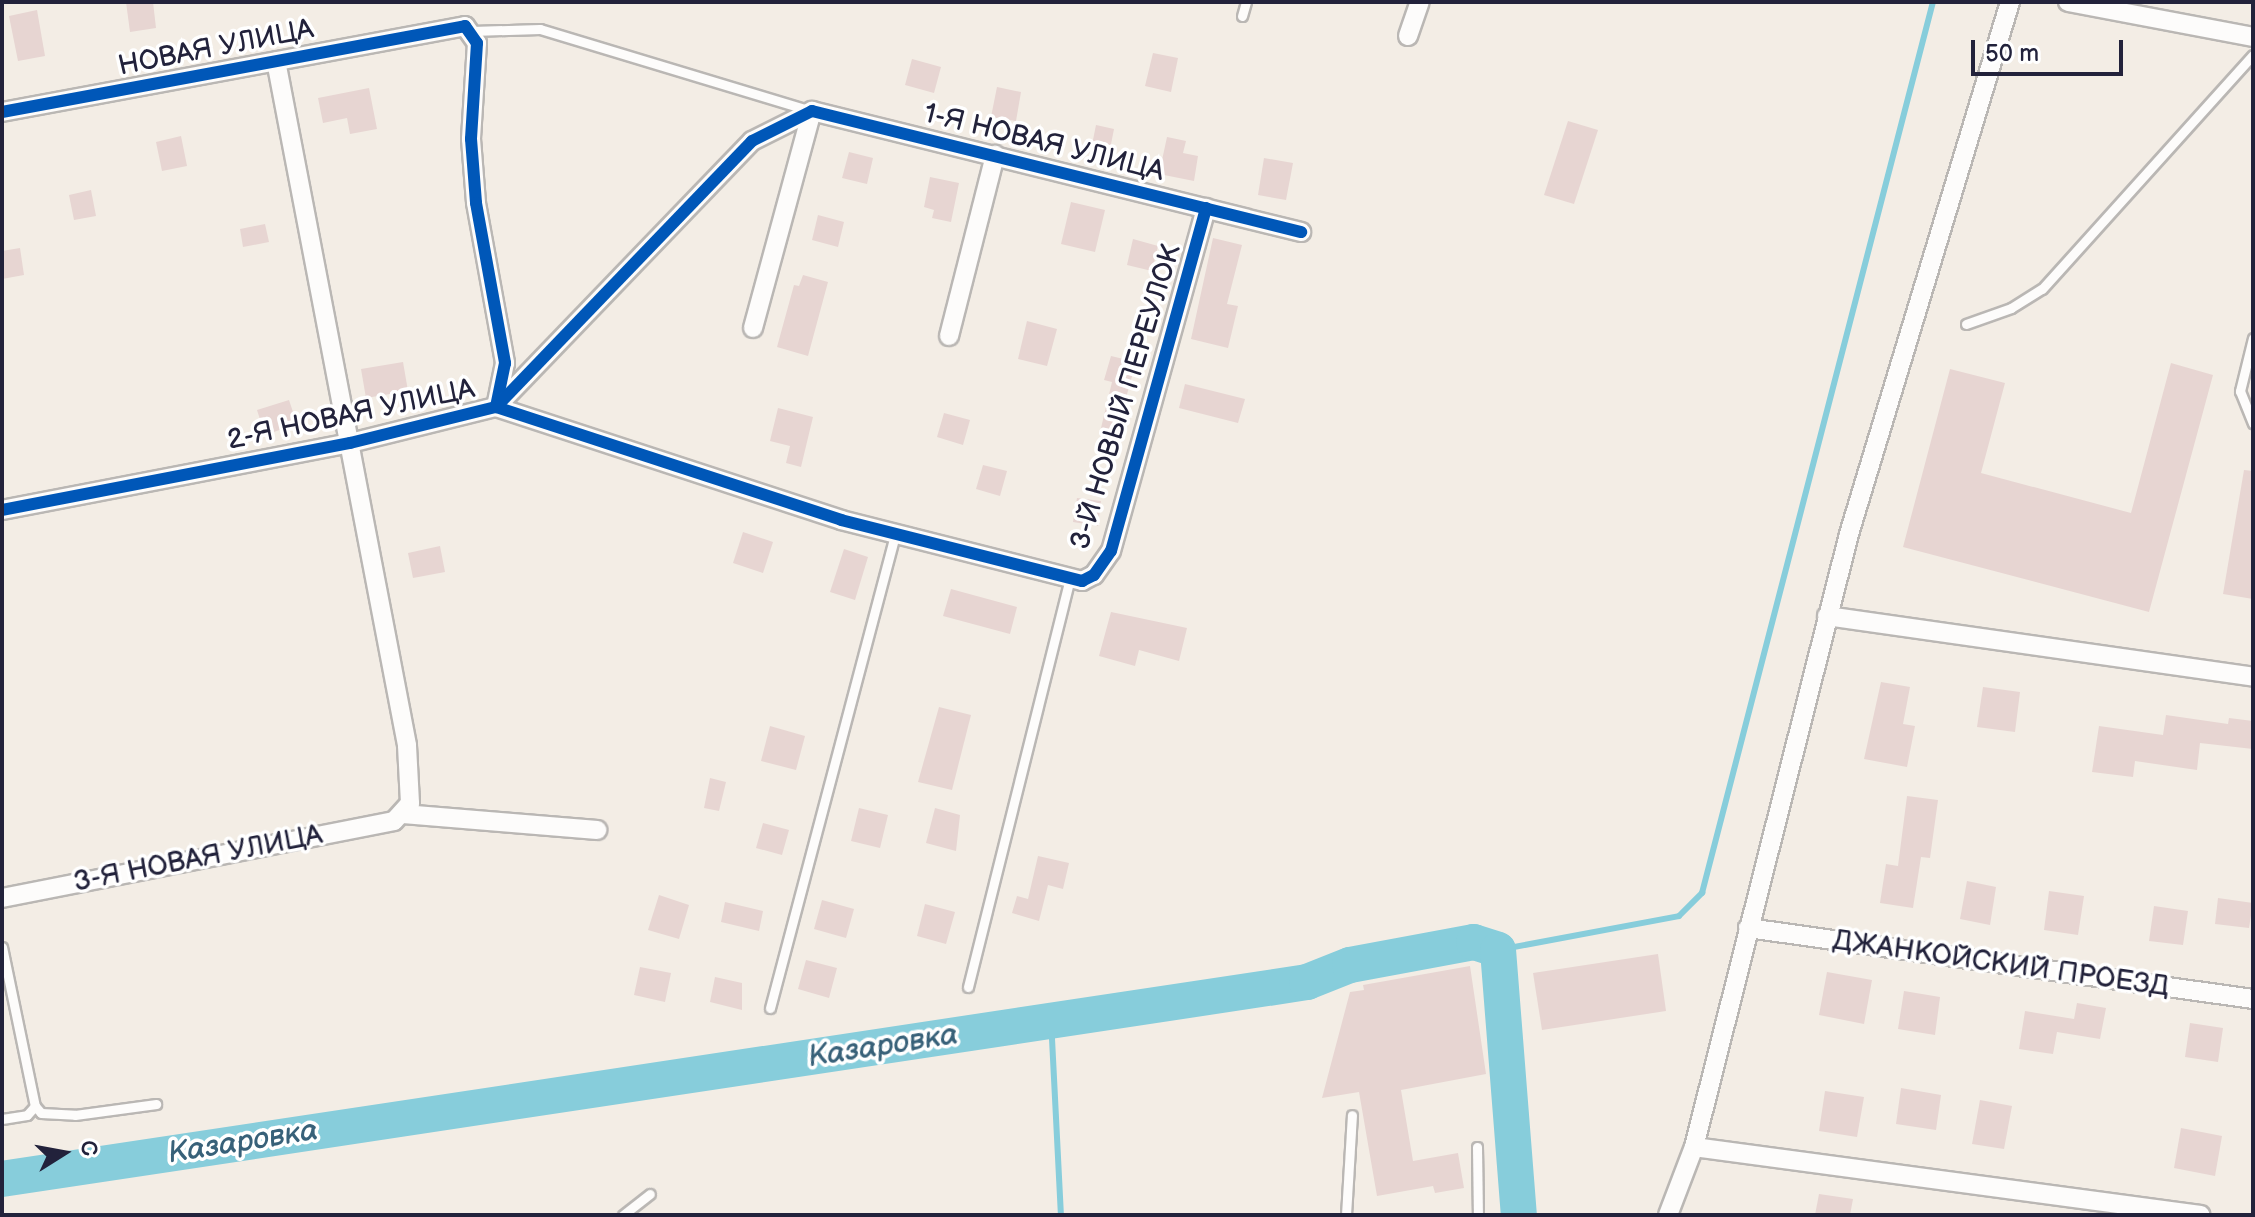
<!DOCTYPE html>
<meta charset="utf-8">
<style>
body{margin:0}
#map{position:relative;width:2255px;height:1217px;overflow:hidden;background:#f3ede5;font-family:"Balsamiq Sans",sans-serif}
div>[style]{position:absolute}
[style*='--x']{left:calc(var(--x)*1px);top:calc(var(--y)*1px);width:calc(var(--w)*1px);rotate:calc(var(--a)*1deg)}
.stream>*{height:6px;margin:-3px;padding:0 3px;transform-origin:3px;border-radius:3px;background:#87cddb}
.river>*{height:36px;margin:-18px;padding:0 18px;transform-origin:18px;border-radius:18px;background:#87cddb}
.building>*{inset:0;background:#e7d5d2}
.roads{filter:drop-shadow(2px 0 #bab7b4) drop-shadow(-2px 0 #bab7b4) drop-shadow(0 2px #bab7b4) drop-shadow(0 -2px #bab7b4)}
.service>*{height:9px;margin:-4.5px;padding:0 4.5px;transform-origin:4.5px;border-radius:4.5px;background:#fdfcfb}
.minor>*{height:18px;margin:-9px;padding:0 9px;transform-origin:9px;border-radius:9px;background:#fdfcfb}
.cycleway>*{height:12px;margin:-6px;padding:0 6px;transform-origin:6px;border-radius:6px;background:#0057b8}
span{translate:-50% -50%;white-space:nowrap;text-align:center;line-height:1.15;-webkit-text-stroke:7px #fff;paint-order:stroke}
.street-label{font-size:28px;color:#22223b}
.water-label{font-size:30px;color:#386179;font-style:italic}
.frame{position:absolute;inset:0;border:4px solid #22223b;pointer-events:none}
.north{position:absolute;left:24px;top:1113px;width:80px;height:80px;-webkit-text-stroke:6px #fff;paint-order:stroke;rotate:79deg;font-size:22px;font-weight:700;line-height:32px;text-align:center;color:#22223b}
.north::after{content:'';display:block;margin:auto;width:28px;height:36px;background:#22223b;clip-path:polygon(50% 0,100% 100%,50% 72%,0 100%)}
.scale{position:absolute;left:1971px;top:40px;width:152px;height:36px;box-sizing:border-box;border:4px solid #22223b;border-top:0;padding-left:10px;font-size:24px;line-height:28px;white-space:nowrap;color:#22223b;-webkit-text-stroke:6px #fff;paint-order:stroke}
</style>
<div id="map">
<div class="stream">
<div style="--x:1498;--y:950;--w:184;--a:-10.6"></div>
<div style="--x:1679;--y:916;--w:33;--a:-45"></div>
<div style="--x:1702;--y:893;--w:920;--a:-75.47"></div>
<div style="--x:1051;--y:1019;--w:196;--a:87.1"></div>
</div>
<div class="river">
<div style="--x:2;--y:1179;--w:1320;--a:-8.58"></div>
<div style="--x:1307;--y:982;--w:46;--a:-21.6"></div>
<div style="--x:1350;--y:965;--w:126;--a:-10.5"></div>
<div style="--x:1474;--y:942;--w:25;--a:18"></div>
<div style="--x:1498;--y:950;--w:266;--a:85.5"></div>
</div>
<div class="building">
<div style="clip-path:polygon(126px 2px,153px 2px,156px 28px,130px 32px)"></div>
<div style="clip-path:polygon(37px 10px,45px 56px,18px 61px,9px 16px)"></div>
<div style="clip-path:polygon(1153px 53px,1178px 58px,1171px 92px,1145px 86px)"></div>
<div style="clip-path:polygon(912px 59px,941px 67px,934px 93px,905px 85px)"></div>
<div style="clip-path:polygon(997px 87px,1021px 92px,1016px 121px,991px 117px)"></div>
<div style="clip-path:polygon(369px 88px,377px 129px,350px 134px,347px 118px,323px 123px,318px 98px)"></div>
<div style="clip-path:polygon(1568px 121px,1598px 130px,1574px 204px,1544px 195px)"></div>
<div style="clip-path:polygon(1096px 125px,1114px 129px,1110px 149px,1092px 145px)"></div>
<div style="clip-path:polygon(181px 136px,187px 166px,162px 171px,156px 142px)"></div>
<div style="clip-path:polygon(1167px 137px,1186px 141px,1183px 153px,1198px 156px,1194px 181px,1159px 174px)"></div>
<div style="clip-path:polygon(849px 152px,873px 158px,867px 184px,842px 178px)"></div>
<div style="clip-path:polygon(1264px 158px,1293px 163px,1286px 200px,1258px 195px)"></div>
<div style="clip-path:polygon(930px 177px,959px 183px,951px 222px,932px 218px,934px 210px,924px 207px)"></div>
<div style="clip-path:polygon(91px 190px,96px 216px,74px 220px,69px 195px)"></div>
<div style="clip-path:polygon(1071px 202px,1105px 210px,1095px 252px,1061px 244px)"></div>
<div style="clip-path:polygon(818px 215px,844px 222px,838px 247px,812px 240px)"></div>
<div style="clip-path:polygon(265px 224px,269px 242px,243px 247px,240px 229px)"></div>
<div style="clip-path:polygon(1213px 238px,1242px 245px,1227px 304px,1238px 306px,1228px 348px,1191px 339px)"></div>
<div style="clip-path:polygon(1133px 239px,1158px 246px,1152px 271px,1127px 265px)"></div>
<div style="clip-path:polygon(20px 248px,24px 275px,2px 279px,2px 251px)"></div>
<div style="clip-path:polygon(803px 275px,828px 282px,808px 356px,777px 347px,794px 285px,799px 286px)"></div>
<div style="clip-path:polygon(1027px 321px,1057px 329px,1047px 366px,1018px 359px)"></div>
<div style="clip-path:polygon(1111px 356px,1136px 362px,1124px 405px,1130px 406px,1124px 433px,1101px 428px,1112px 382px,1104px 380px)"></div>
<div style="clip-path:polygon(403px 362px,408px 391px,366px 398px,361px 369px)"></div>
<div style="clip-path:polygon(2171px 363px,2213px 375px,2149px 612px,1903px 547px,1950px 369px,2005px 383px,1981px 473px,2131px 513px)"></div>
<div style="clip-path:polygon(1185px 384px,1245px 399px,1238px 423px,1179px 408px)"></div>
<div style="clip-path:polygon(289px 400px,297px 424px,265px 435px,257px 410px)"></div>
<div style="clip-path:polygon(778px 408px,813px 417px,801px 467px,786px 463px,790px 446px,770px 441px)"></div>
<div style="clip-path:polygon(944px 413px,970px 420px,963px 445px,937px 437px)"></div>
<div style="clip-path:polygon(983px 465px,1007px 471px,1000px 496px,976px 489px)"></div>
<div style="clip-path:polygon(2244px 470px,2253px 471px,2253px 599px,2223px 594px)"></div>
<div style="clip-path:polygon(1077px 498px,1101px 501px,1098px 526px,1073px 522px)"></div>
<div style="clip-path:polygon(743px 532px,773px 542px,763px 573px,733px 563px)"></div>
<div style="clip-path:polygon(440px 546px,445px 572px,413px 578px,408px 553px)"></div>
<div style="clip-path:polygon(844px 549px,868px 557px,855px 600px,830px 592px)"></div>
<div style="clip-path:polygon(951px 589px,1017px 607px,1010px 634px,943px 616px)"></div>
<div style="clip-path:polygon(1111px 612px,1187px 628px,1179px 661px,1139px 650px,1135px 666px,1099px 656px)"></div>
<div style="clip-path:polygon(1881px 682px,1910px 687px,1903px 724px,1915px 726px,1907px 767px,1864px 759px)"></div>
<div style="clip-path:polygon(1983px 687px,2020px 692px,2015px 732px,1977px 727px)"></div>
<div style="clip-path:polygon(939px 707px,971px 715px,952px 790px,918px 782px)"></div>
<div style="clip-path:polygon(2166px 715px,2228px 724px,2229px 718px,2253px 721px,2253px 749px,2200px 743px,2197px 770px,2135px 761px,2133px 777px,2092px 772px,2099px 726px,2163px 735px)"></div>
<div style="clip-path:polygon(770px 726px,805px 736px,796px 770px,761px 761px)"></div>
<div style="clip-path:polygon(710px 778px,726px 782px,719px 811px,704px 808px)"></div>
<div style="clip-path:polygon(1907px 796px,1938px 800px,1930px 858px,1921px 857px,1913px 908px,1880px 903px,1886px 864px,1898px 866px)"></div>
<div style="clip-path:polygon(859px 808px,888px 815px,880px 848px,851px 841px)"></div>
<div style="clip-path:polygon(935px 808px,960px 815px,956px 851px,926px 843px)"></div>
<div style="clip-path:polygon(763px 823px,789px 830px,782px 855px,756px 848px)"></div>
<div style="clip-path:polygon(1038px 856px,1069px 863px,1063px 889px,1048px 885px,1039px 921px,1012px 913px,1017px 896px,1028px 899px)"></div>
<div style="clip-path:polygon(1967px 881px,1996px 887px,1990px 925px,1960px 919px)"></div>
<div style="clip-path:polygon(2049px 891px,2084px 896px,2078px 935px,2044px 930px)"></div>
<div style="clip-path:polygon(659px 895px,689px 905px,679px 939px,648px 930px)"></div>
<div style="clip-path:polygon(2218px 898px,2253px 903px,2249px 928px,2215px 924px)"></div>
<div style="clip-path:polygon(822px 900px,854px 909px,846px 938px,814px 929px)"></div>
<div style="clip-path:polygon(725px 902px,763px 911px,759px 931px,721px 922px)"></div>
<div style="clip-path:polygon(925px 904px,955px 912px,946px 944px,917px 936px)"></div>
<div style="clip-path:polygon(2154px 906px,2188px 911px,2183px 945px,2149px 941px)"></div>
<div style="clip-path:polygon(1658px 954px,1666px 1011px,1542px 1030px,1533px 973px)"></div>
<div style="clip-path:polygon(806px 960px,837px 968px,829px 998px,798px 989px)"></div>
<div style="clip-path:polygon(1470px 966px,1486px 1074px,1401px 1090px,1413px 1161px,1458px 1153px,1464px 1188px,1435px 1193px,1433px 1186px,1377px 1196px,1359px 1092px,1322px 1098px,1350px 992px,1364px 990px,1363px 985px)"></div>
<div style="clip-path:polygon(640px 967px,671px 973px,665px 1002px,634px 995px)"></div>
<div style="clip-path:polygon(1827px 972px,1872px 980px,1864px 1024px,1819px 1015px)"></div>
<div style="clip-path:polygon(715px 977px,742px 983px,742px 1010px,710px 1002px)"></div>
<div style="clip-path:polygon(1904px 991px,1940px 997px,1935px 1035px,1898px 1029px)"></div>
<div style="clip-path:polygon(2077px 1003px,2106px 1008px,2100px 1039px,2057px 1032px,2053px 1054px,2019px 1049px,2025px 1011px,2074px 1019px)"></div>
<div style="clip-path:polygon(2190px 1023px,2223px 1028px,2218px 1062px,2185px 1057px)"></div>
<div style="clip-path:polygon(1901px 1088px,1941px 1095px,1936px 1130px,1896px 1124px)"></div>
<div style="clip-path:polygon(1825px 1091px,1864px 1097px,1857px 1137px,1819px 1131px)"></div>
<div style="clip-path:polygon(1980px 1100px,2012px 1106px,2004px 1149px,1972px 1144px)"></div>
<div style="clip-path:polygon(2181px 1128px,2222px 1136px,2215px 1176px,2174px 1168px)"></div>
<div style="clip-path:polygon(1819px 1194px,1853px 1199px,1850px 1215px,1815px 1215px)"></div>
</div>
<div class="roads">
<div class="service">
<div style="--x:1242;--y:16;--w:15;--a:-74"></div>
<div style="--x:472;--y:31;--w:68;--a:-1.7"></div>
<div style="--x:540;--y:29;--w:281;--a:16.8"></div>
<div style="--x:1966;--y:324;--w:48;--a:-19.6"></div>
<div style="--x:2011;--y:308;--w:36;--a:-32"></div>
<div style="--x:2042;--y:289;--w:315;--a:-48"></div>
<div style="--x:2253;--y:338;--w:55;--a:103.8"></div>
<div style="--x:2240;--y:391;--w:35;--a:68"></div>
<div style="--x:2;--y:947;--w:162;--a:78.3"></div>
<div style="--x:35;--y:1106;--w:9;--a:49"></div>
<div style="--x:41;--y:1113;--w:34;--a:3"></div>
<div style="--x:75;--y:1115;--w:82;--a:-7.7"></div>
<div style="--x:968;--y:987;--w:418;--a:-76"></div>
<div style="--x:770;--y:1008;--w:489;--a:-75.2"></div>
<div style="--x:2;--y:1119;--w:25;--a:-9"></div>
<div style="--x:27;--y:1115;--w:12;--a:-48"></div>
<div style="--x:1477;--y:1147;--w:68;--a:89.2"></div>
<div style="--x:623;--y:1215;--w:34;--a:-38"></div>
<div style="--x:1346;--y:1215;--w:100;--a:-86.6"></div>
</div>
<div class="minor">
<div style="--x:2068;--y:2;--w:188;--a:10.7"></div>
<div style="--x:1408;--y:36;--w:36;--a:-71"></div>
<div style="--x:2;--y:112;--w:471;--a:-10.5"></div>
<div style="--x:465;--y:26;--w:21;--a:55"></div>
<div style="--x:477;--y:43;--w:96;--a:93.6"></div>
<div style="--x:471;--y:139;--w:64;--a:85.5"></div>
<div style="--x:476;--y:203;--w:163;--a:79.7"></div>
<div style="--x:505;--y:363;--w:45;--a:101.6"></div>
<div style="--x:496;--y:407;--w:369;--a:-46.1"></div>
<div style="--x:752;--y:141;--w:67;--a:-26.6"></div>
<div style="--x:812;--y:111;--w:504;--a:13.9"></div>
<div style="--x:753;--y:328;--w:225;--a:-74.8"></div>
<div style="--x:949;--y:336;--w:187;--a:-75.7"></div>
<div style="--x:2;--y:510;--w:354;--a:-10.9"></div>
<div style="--x:350;--y:443;--w:150;--a:-13.9"></div>
<div style="--x:496;--y:407;--w:363;--a:18.1"></div>
<div style="--x:841;--y:520;--w:249;--a:14.2"></div>
<div style="--x:1082;--y:581;--w:13;--a:-27"></div>
<div style="--x:1094;--y:575;--w:29;--a:-55"></div>
<div style="--x:1111;--y:551;--w:356;--a:-74.5"></div>
<div style="--x:1827;--y:616;--w:430;--a:8.1"></div>
<div style="--x:403;--y:814;--w:195;--a:4.7"></div>
<div style="--x:2;--y:898;--w:399;--a:-11.1"></div>
<div style="--x:394;--y:821;--w:24;--a:-48"></div>
<div style="--x:410;--y:803;--w:58;--a:-93"></div>
<div style="--x:407;--y:745;--w:696;--a:-100.84"></div>
<div style="--x:1748;--y:928;--w:510;--a:8"></div>
<div style="--x:1694;--y:1147;--w:511;--a:7.65"></div>
<div style="--x:1668;--y:1215;--w:73;--a:-69.1"></div>
<div style="--x:1694;--y:1147;--w:632;--a:-75.81"></div>
<div style="--x:1849;--y:534;--w:556;--a:-73.16"></div>
</div>
</div>
<div class="cycleway">
<div style="--x:2;--y:112;--w:471;--a:-10.5"></div>
<div style="--x:465;--y:26;--w:21;--a:55"></div>
<div style="--x:477;--y:43;--w:96;--a:93.6"></div>
<div style="--x:471;--y:139;--w:64;--a:85.5"></div>
<div style="--x:476;--y:203;--w:163;--a:79.7"></div>
<div style="--x:505;--y:363;--w:45;--a:101.6"></div>
<div style="--x:496;--y:407;--w:369;--a:-46.1"></div>
<div style="--x:752;--y:141;--w:67;--a:-26.6"></div>
<div style="--x:812;--y:111;--w:504;--a:13.9"></div>
<div style="--x:2;--y:510;--w:354;--a:-10.9"></div>
<div style="--x:350;--y:443;--w:150;--a:-13.9"></div>
<div style="--x:496;--y:407;--w:363;--a:18.1"></div>
<div style="--x:841;--y:520;--w:249;--a:14.2"></div>
<div style="--x:1082;--y:581;--w:13;--a:-27"></div>
<div style="--x:1094;--y:575;--w:29;--a:-55"></div>
<div style="--x:1111;--y:551;--w:356;--a:-74.5"></div>
</div>
<div class="street-label">
<span style="left:216px;top:48px;rotate:-11deg">НОВАЯ УЛИЦА</span>
<span style="left:1044px;top:143px;rotate:14deg">1-Я НОВАЯ УЛИЦА</span>
<span style="left:1126px;top:397px;rotate:-73deg">3-Й НОВЫЙ ПЕРЕУЛОК</span>
<span style="left:351px;top:415px;rotate:-12deg">2-Я НОВАЯ УЛИЦА</span>
<span style="left:198px;top:859px;rotate:-11deg">3-Я НОВАЯ УЛИЦА</span>
<span style="left:2001px;top:964px;rotate:8deg">ДЖАНКОЙСКИЙ ПРОЕЗД</span>
</div>
<div class="water-label">
<span style="left:883px;top:1046px;rotate:-9deg">Казаровка</span>
<span style="left:243px;top:1142px;rotate:-9deg">Казаровка</span>
</div>
<div class="frame"></div>
<div class="north">С</div>
<div class="scale">50 m</div>
</div>
